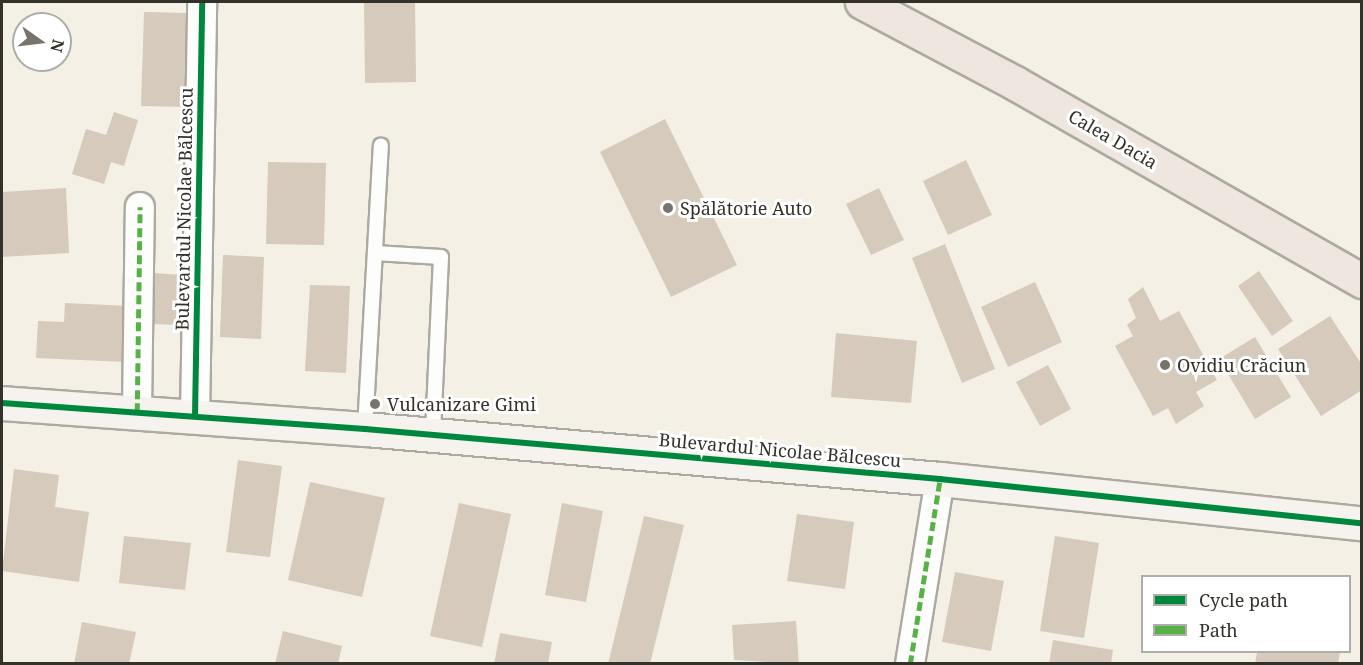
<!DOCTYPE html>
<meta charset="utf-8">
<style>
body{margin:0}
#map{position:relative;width:1363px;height:665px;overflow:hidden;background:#f4f0e5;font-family:"Noto Serif",serif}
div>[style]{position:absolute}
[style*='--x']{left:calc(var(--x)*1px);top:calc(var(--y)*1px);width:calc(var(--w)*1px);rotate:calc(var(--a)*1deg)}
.building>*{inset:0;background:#d5cabb}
.roads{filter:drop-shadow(2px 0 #aca9a1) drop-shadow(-2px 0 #aca9a1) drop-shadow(0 2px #aca9a1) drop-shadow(0 -2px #aca9a1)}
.lane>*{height:14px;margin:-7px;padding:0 7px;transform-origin:7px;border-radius:7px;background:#fdfdfb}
.street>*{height:28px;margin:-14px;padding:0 14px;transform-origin:14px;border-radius:14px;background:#fdfdfb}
.secondary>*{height:33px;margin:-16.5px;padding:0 16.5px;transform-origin:16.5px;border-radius:16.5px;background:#f6f2ee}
.primary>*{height:33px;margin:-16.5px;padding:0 16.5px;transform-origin:16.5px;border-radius:16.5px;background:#eee6df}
.quiet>*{height:4.5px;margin-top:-2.25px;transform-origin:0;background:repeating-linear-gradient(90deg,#56b246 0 9px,transparent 0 13.5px)}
.cycleway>*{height:6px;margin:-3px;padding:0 3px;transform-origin:3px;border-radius:3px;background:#00873e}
.dots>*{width:16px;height:16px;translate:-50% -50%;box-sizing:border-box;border:3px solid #fff;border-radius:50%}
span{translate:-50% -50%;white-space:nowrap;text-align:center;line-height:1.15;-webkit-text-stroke:6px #fff;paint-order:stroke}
.street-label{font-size:18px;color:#333129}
.poi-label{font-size:18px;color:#333129}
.left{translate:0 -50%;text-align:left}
.frame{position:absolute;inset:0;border:3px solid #333129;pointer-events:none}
.legend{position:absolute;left:1141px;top:575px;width:210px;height:78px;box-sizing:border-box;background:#fff;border:2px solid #adada9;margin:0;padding:8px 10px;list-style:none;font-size:18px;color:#333129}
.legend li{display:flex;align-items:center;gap:12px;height:30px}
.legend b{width:30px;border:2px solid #adada9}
.north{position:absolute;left:12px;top:12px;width:60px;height:60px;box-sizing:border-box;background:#fff;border:2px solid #adada9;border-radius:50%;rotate:104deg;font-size:16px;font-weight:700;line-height:24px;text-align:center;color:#333129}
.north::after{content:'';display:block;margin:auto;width:21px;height:27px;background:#77746b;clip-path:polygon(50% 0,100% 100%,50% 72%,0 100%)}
</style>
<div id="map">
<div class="building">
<div style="clip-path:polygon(364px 2px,415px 2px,416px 82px,365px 83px)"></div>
<div style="clip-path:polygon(144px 12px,189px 13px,187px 107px,141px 106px)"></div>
<div style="clip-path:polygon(114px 112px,138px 120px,124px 166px,111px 162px,104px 184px,72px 174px,86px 129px,106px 135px)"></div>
<div style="clip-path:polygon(665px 119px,737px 265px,671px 297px,600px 152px)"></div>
<div style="clip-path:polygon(966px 160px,992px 215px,948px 235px,923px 181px)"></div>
<div style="clip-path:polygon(268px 162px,326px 163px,324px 245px,266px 244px)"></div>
<div style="clip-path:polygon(66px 188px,69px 253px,2px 257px,2px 192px)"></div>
<div style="clip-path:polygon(879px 188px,904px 240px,871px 255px,846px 204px)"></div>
<div style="clip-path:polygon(945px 244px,995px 369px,962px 383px,912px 258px)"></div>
<div style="clip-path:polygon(223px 255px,264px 257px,261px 339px,220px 337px)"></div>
<div style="clip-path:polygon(1259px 271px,1293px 321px,1272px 336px,1238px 286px)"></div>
<div style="clip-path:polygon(154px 273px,182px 275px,178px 325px,151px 324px)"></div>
<div style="clip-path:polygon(1035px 282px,1062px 342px,1008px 367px,981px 307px)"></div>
<div style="clip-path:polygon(310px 285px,350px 286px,346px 373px,305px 371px)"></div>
<div style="clip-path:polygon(1143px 287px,1160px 321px,1179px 311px,1217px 380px,1196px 392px,1204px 406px,1176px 424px,1168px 408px,1153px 416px,1115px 346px,1133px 336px,1127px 325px,1136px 318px,1128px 299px)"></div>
<div style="clip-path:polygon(65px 303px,129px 306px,126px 362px,36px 358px,38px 321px,64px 322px)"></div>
<div style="clip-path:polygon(1330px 316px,1362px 365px,1362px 390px,1321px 416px,1278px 349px)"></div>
<div style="clip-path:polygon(836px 333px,917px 341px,911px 403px,831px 397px)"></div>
<div style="clip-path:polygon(1255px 337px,1291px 397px,1255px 419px,1219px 359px)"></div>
<div style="clip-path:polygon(1048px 365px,1071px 409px,1040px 426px,1016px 382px)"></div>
<div style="clip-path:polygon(238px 460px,282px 466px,270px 557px,226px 552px)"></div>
<div style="clip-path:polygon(14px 469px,59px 475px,55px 507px,89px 512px,79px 582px,2px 571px)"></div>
<div style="clip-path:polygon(310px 482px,385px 498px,362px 597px,288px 580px)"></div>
<div style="clip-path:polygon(459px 503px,511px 514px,482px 647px,430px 636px)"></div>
<div style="clip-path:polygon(562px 503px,603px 511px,586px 602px,545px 595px)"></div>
<div style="clip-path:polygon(797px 514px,854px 522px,845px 589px,787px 581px)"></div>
<div style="clip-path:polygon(644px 516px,684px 525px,650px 664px,608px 664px)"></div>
<div style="clip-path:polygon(124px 536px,191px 543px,185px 590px,119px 583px)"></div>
<div style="clip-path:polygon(1055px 536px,1099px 543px,1084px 638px,1040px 631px)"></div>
<div style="clip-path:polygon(955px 572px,1004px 581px,991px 651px,942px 642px)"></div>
<div style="clip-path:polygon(796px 621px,799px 664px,734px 660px,732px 625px)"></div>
<div style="clip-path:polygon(82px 622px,136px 632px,129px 664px,74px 664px)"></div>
<div style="clip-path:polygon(283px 631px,342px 646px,338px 664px,275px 664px)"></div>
<div style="clip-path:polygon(500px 633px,552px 642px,548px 664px,494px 664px)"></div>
<div style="clip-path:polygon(1053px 640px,1113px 650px,1111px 664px,1049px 664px)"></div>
<div style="clip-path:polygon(1257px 652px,1340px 652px,1338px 664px,1255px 664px)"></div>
</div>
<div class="roads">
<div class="lane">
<div style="--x:375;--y:253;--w:66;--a:3.5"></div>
<div style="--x:441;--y:257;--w:178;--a:92.6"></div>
<div style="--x:365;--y:429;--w:284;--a:-86.8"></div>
</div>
<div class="street">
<div style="--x:137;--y:412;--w:205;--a:-89.2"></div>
<div style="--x:195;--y:416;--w:414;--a:-89"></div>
<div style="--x:910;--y:664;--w:187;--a:-80.8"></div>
</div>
<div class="secondary">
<div style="--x:2;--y:403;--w:364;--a:4.1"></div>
<div style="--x:365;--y:429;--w:577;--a:4.97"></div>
<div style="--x:940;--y:479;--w:424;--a:6"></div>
</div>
<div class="primary">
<div style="--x:862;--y:2;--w:173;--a:27.9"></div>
<div style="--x:1015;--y:83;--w:400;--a:29.7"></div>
</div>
</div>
<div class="quiet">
<div style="--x:137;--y:412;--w:205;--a:-89.2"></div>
<div style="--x:910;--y:664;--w:187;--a:-80.8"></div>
</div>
<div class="cycleway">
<div style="--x:2;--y:403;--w:364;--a:4.1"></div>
<div style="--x:365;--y:429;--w:577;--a:4.97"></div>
<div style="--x:940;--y:479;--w:424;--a:6"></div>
<div style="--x:195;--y:416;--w:414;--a:-89"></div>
</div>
<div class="dots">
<div style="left:668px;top:208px;background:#77746b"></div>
<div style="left:1165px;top:365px;background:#77746b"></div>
<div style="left:375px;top:404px;background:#77746b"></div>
</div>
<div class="street-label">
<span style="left:1113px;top:139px;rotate:30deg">Calea Dacia</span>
<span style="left:184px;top:209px;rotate:-89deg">Bulevardul Nicolae Bălcescu</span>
<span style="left:780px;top:450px;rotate:5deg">Bulevardul Nicolae Bălcescu</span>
</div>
<div class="poi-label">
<span class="left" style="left:680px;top:208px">Spălătorie Auto</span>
<span class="left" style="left:1177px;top:365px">Ovidiu Crăciun</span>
<span class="left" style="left:387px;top:404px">Vulcanizare Gimi</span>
</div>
<div class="frame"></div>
<ul class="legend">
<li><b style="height:8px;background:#00873e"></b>Cycle path</li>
<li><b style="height:8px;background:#56b246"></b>Path</li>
</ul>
<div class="north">N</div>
</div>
